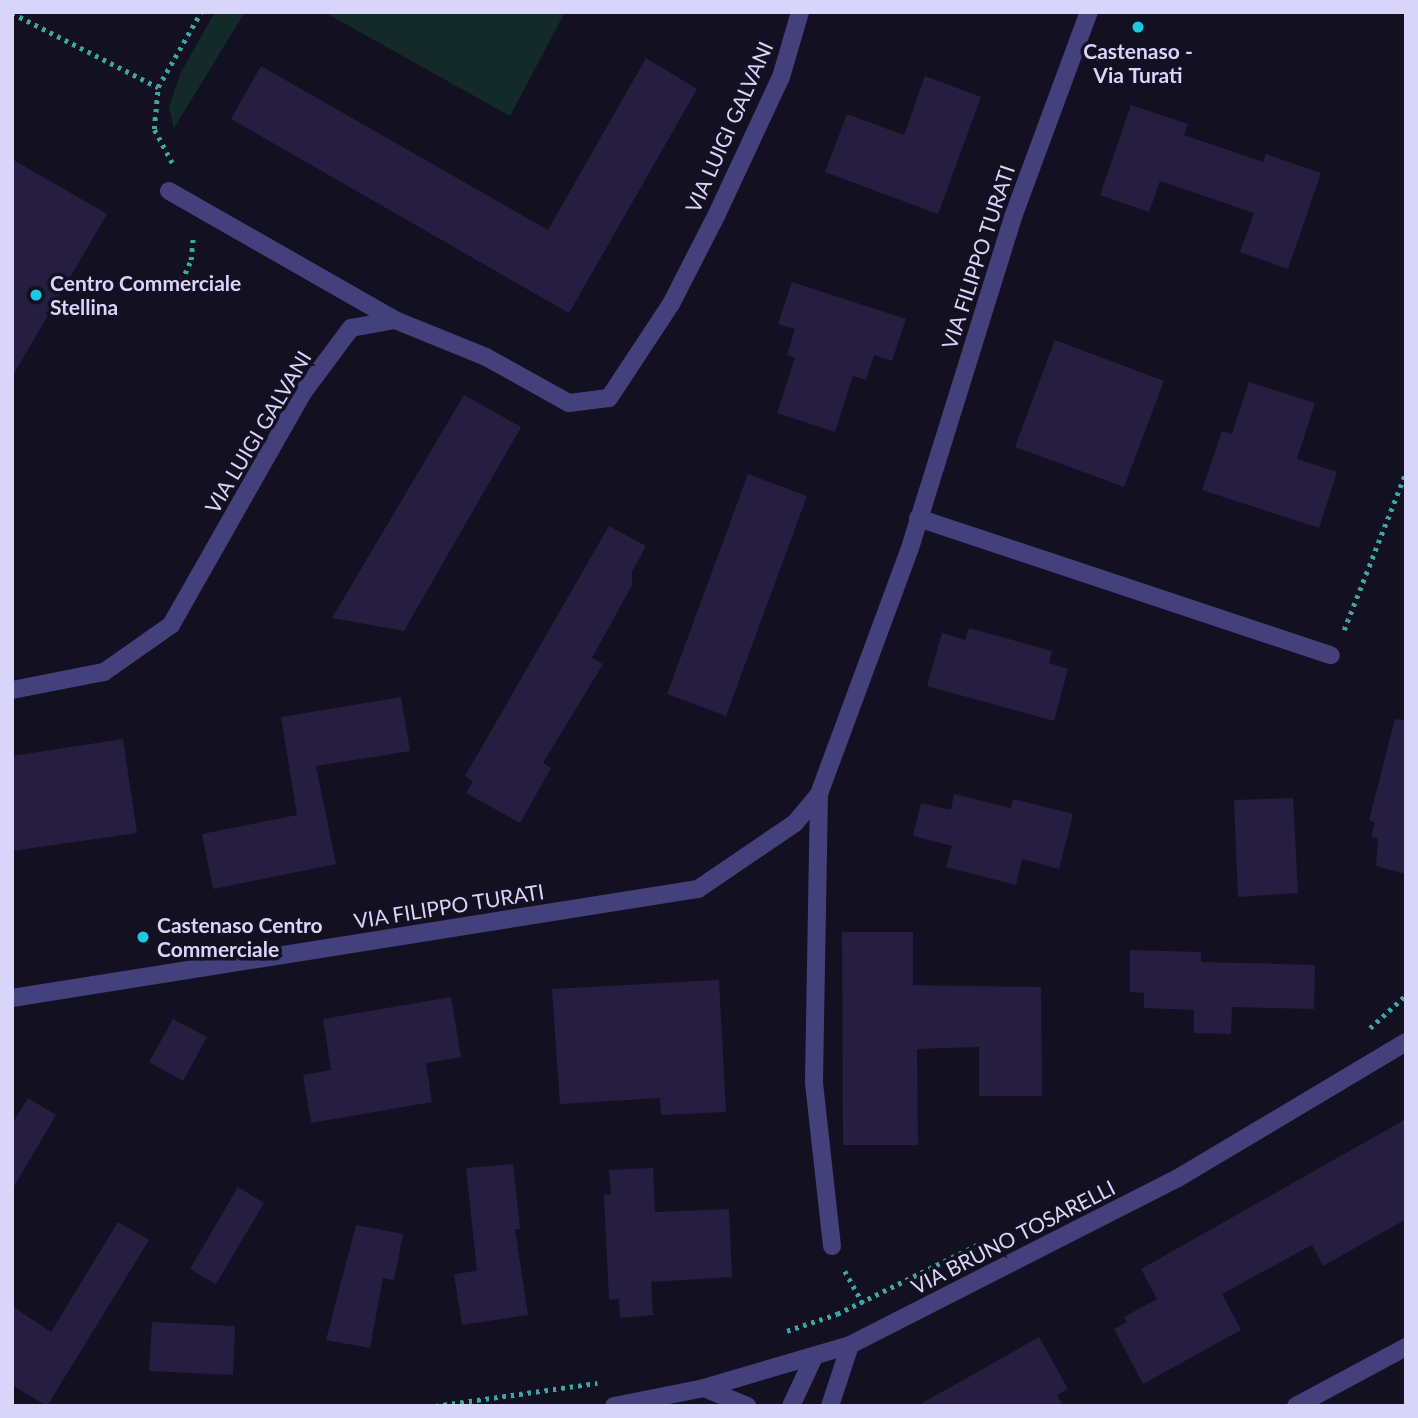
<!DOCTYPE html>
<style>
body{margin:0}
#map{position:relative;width:1418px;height:1418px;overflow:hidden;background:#131021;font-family:Lato,sans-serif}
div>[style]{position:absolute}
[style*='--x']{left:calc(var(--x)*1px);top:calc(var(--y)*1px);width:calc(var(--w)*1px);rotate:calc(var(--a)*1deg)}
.green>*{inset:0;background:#142a29}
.building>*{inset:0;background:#251e40}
.path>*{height:4.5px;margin-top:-2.25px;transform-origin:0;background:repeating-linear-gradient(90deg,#3ca7a2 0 3.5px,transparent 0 8.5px)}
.minor>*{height:18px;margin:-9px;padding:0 9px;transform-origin:9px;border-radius:9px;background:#43407b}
.dots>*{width:19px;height:19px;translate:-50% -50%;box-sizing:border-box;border:4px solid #131021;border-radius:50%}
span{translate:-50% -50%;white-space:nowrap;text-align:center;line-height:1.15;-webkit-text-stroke:7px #131021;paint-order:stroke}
.poi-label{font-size:21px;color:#d9d4fa;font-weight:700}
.left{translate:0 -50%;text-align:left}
.street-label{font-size:21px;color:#d9d4fa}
.frame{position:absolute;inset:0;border:14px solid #d9d4fa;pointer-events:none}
</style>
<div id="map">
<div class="green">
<div style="clip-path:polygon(215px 12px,245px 12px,174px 128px,169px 107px,181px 72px)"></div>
<div style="clip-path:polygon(324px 12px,565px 12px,510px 116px)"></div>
</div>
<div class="building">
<div style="clip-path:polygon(646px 58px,697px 89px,569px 313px,231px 119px,261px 66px,548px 230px)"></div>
<div style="clip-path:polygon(925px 76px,981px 97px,938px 214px,825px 172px,847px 114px,904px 135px)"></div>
<div style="clip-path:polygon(1131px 105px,1188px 124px,1184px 135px,1263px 162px,1266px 154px,1321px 173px,1288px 269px,1240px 252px,1254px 213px,1160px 181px,1149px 212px,1100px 195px)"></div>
<div style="clip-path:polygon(12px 159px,107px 214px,12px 377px)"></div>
<div style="clip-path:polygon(792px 282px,906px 319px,892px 361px,874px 355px,866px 380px,853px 376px,835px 432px,777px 413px,795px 358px,787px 355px,795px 329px,778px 324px)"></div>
<div style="clip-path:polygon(1055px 340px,1164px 381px,1124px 487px,1015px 447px)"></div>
<div style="clip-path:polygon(1249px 382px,1315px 403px,1297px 459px,1337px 472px,1319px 528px,1202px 490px,1222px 431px,1232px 434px)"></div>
<div style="clip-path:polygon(464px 395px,521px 427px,404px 631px,332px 618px)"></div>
<div style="clip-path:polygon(748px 474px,807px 496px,726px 716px,667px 694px)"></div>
<div style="clip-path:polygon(609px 526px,646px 546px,632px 572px,632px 585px,592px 658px,603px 664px,543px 763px,551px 768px,520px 823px,466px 793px,473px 782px,465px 776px)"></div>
<div style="clip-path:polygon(969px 628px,1052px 651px,1049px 663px,1068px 669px,1054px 721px,927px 686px,942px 633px,965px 640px)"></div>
<div style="clip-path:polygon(401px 697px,410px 751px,316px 766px,336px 864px,213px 889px,202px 834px,297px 815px,281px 717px)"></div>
<div style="clip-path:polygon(1395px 719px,1406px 720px,1406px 874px,1376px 866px,1378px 839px,1371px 837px,1375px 823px,1369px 820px)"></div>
<div style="clip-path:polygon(123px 739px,137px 833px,12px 851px,12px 756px)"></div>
<div style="clip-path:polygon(954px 794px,1011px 808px,1013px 799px,1073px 814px,1059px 869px,1022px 859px,1016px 885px,946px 867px,952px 846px,913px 836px,921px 803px,951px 810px)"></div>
<div style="clip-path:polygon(1293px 798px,1298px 893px,1238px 897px,1234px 800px)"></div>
<div style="clip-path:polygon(842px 932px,913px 932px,913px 985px,1041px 987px,1042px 1096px,979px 1096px,979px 1047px,917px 1049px,918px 1145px,843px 1145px)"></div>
<div style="clip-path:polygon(1130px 950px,1201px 952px,1201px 962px,1315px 965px,1314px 1009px,1232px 1007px,1231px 1034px,1194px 1033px,1194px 1010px,1144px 1008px,1144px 993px,1130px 992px)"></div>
<div style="clip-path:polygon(719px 980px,726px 1112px,661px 1115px,660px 1098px,560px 1104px,552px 989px)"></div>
<div style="clip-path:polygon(451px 997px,461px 1057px,426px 1063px,432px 1102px,311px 1123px,303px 1075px,331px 1070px,323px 1019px)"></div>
<div style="clip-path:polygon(173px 1019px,207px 1037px,183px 1081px,149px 1062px)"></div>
<div style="clip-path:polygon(28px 1098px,56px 1115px,12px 1190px,12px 1124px)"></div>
<div style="clip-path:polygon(1406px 1119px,1406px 1219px,1323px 1266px,1312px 1245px,1222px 1294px,1241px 1330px,1143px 1384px,1114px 1329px,1127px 1322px,1124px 1317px,1157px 1299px,1141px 1269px)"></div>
<div style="clip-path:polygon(513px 1164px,520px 1229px,515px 1229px,528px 1315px,462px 1325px,454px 1274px,477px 1271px,466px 1168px)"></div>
<div style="clip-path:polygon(653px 1168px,655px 1212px,729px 1209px,732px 1277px,651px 1282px,653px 1315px,620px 1318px,619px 1299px,609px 1300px,604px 1195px,611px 1194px,609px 1170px)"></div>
<div style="clip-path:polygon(238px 1187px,264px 1203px,216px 1284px,190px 1269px)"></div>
<div style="clip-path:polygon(118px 1222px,149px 1240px,47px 1406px,12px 1385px,12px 1306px,51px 1332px)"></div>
<div style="clip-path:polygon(356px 1225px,403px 1234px,394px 1280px,383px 1278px,370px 1348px,326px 1340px)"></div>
<div style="clip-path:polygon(152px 1322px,235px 1326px,233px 1375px,149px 1371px)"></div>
<div style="clip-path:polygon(1039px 1337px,1068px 1389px,1057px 1395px,1063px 1406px,917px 1406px)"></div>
</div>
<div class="path">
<div style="--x:12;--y:13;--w:164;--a:26.9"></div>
<div style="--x:172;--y:163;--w:38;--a:-118"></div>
<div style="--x:154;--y:129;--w:42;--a:-84.6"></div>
<div style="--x:158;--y:87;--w:86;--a:-60.2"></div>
<div style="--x:178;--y:289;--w:32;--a:-66"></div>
<div style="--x:191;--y:260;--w:25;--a:-85"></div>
<div style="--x:1344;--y:630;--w:170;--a:-68.6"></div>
<div style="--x:1370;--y:1028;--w:49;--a:-42.5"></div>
<div style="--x:845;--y:1271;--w:37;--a:61"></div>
<div style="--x:787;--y:1331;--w:53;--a:-18.8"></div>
<div style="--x:837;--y:1314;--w:156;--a:-26.2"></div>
<div style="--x:435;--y:1406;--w:164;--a:-8.1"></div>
</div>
<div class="minor">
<div style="--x:169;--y:191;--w:260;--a:29.7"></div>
<div style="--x:918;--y:518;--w:435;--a:18.4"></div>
<div style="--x:12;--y:690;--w:94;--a:-11.1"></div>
<div style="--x:104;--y:672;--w:82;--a:-35"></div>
<div style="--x:171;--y:625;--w:269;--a:-60.4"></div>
<div style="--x:304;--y:391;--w:79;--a:-53.3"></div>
<div style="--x:351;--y:328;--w:45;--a:-10.3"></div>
<div style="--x:395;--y:320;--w:98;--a:22.1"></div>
<div style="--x:486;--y:357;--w:95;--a:29"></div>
<div style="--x:569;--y:403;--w:40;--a:-7.1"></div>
<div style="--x:609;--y:398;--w:113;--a:-56.6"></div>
<div style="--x:671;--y:304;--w:101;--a:-62.9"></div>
<div style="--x:717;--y:214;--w:151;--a:-65"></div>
<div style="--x:781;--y:77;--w:68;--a:-73.7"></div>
<div style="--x:819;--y:794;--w:289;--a:91"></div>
<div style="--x:814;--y:1083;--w:164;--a:83.7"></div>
<div style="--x:12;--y:998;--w:695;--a:-9.03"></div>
<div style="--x:698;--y:889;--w:117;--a:-34.2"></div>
<div style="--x:795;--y:823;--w:38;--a:-50"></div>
<div style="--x:819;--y:794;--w:262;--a:-69.7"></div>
<div style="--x:910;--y:548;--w:347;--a:-72.7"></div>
<div style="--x:1013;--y:217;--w:219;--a:-69.7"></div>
<div style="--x:704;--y:1388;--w:47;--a:22.7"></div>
<div style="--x:614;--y:1406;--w:92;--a:-11.3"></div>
<div style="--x:704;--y:1388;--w:152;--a:-16.4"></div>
<div style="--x:850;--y:1345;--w:368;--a:-27"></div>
<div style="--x:1178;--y:1178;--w:265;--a:-30.8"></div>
<div style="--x:791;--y:1406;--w:52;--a:-64.9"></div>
<div style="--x:830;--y:1406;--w:64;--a:-71.8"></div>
<div style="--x:1296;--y:1406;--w:125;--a:-28.2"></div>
</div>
<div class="dots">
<div style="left:1138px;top:27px;background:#19cbe1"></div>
<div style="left:36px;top:295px;background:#19cbe1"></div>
<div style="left:143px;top:937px;background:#19cbe1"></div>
</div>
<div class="poi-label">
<span style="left:1138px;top:63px">Castenaso -<br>Via Turati</span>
<span class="left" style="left:50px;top:295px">Centro Commerciale<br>Stellina</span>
<span class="left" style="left:157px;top:937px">Castenaso Centro<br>Commerciale</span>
</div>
<div class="street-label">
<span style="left:729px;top:127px;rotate:-66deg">VIA LUIGI GALVANI</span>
<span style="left:978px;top:257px;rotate:-72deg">VIA FILIPPO TURATI</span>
<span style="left:258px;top:432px;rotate:-59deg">VIA LUIGI GALVANI</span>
<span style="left:449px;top:906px;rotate:-9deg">VIA FILIPPO TURATI</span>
<span style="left:1013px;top:1237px;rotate:-27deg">VIA BRUNO TOSARELLI</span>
</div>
<div class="frame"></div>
</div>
